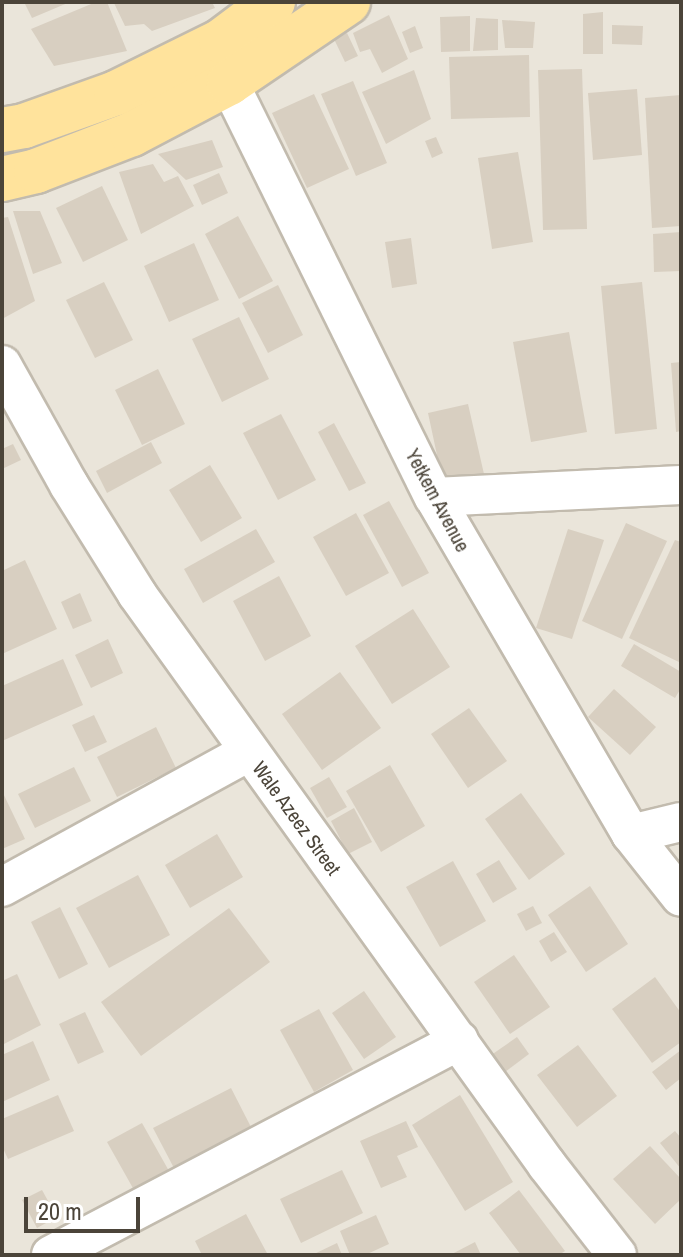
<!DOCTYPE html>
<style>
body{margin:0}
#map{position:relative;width:683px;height:1257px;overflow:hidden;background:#f6f3ec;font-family:"Archivo Narrow",sans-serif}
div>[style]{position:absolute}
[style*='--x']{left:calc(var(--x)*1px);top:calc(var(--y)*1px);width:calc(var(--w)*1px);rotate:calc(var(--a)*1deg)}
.residential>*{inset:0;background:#eae5da}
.building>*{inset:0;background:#d8cfc1}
.roads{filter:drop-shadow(2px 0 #c2bbae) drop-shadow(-2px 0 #c2bbae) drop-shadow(0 2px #c2bbae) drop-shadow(0 -2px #c2bbae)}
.minor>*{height:38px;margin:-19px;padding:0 19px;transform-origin:19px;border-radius:19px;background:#fff}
.major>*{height:44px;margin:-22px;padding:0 22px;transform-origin:22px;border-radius:22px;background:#ffe39c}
span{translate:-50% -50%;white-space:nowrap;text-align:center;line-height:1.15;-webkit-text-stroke:8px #fff;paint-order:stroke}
.street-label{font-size:20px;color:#4b4439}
.frame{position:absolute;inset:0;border:4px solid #4b4439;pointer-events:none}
.scale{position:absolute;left:24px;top:1197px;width:116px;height:36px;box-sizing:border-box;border:4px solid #4b4439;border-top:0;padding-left:10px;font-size:24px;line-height:28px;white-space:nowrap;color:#4b4439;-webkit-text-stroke:6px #fff;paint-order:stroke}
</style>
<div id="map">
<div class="residential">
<div style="clip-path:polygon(2px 2px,681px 2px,681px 1255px,2px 1255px)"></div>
</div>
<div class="building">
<div style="clip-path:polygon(24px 2px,70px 2px,32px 18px)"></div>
<div style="clip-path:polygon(96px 2px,107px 2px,127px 51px,54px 66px,31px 29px)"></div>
<div style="clip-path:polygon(212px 2px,215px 8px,152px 31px,144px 24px,125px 26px,114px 3px)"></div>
<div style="clip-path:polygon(603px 12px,603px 54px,583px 54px,583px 14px)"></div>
<div style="clip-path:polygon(389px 15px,408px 59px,382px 73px,370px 49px,360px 52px,353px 33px)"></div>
<div style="clip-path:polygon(470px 16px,470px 51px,441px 52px,440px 17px)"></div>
<div style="clip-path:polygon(476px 18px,498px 19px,498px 50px,473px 51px)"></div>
<div style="clip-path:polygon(502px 20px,535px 22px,533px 48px,505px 48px)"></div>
<div style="clip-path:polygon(612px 25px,643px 26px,642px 45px,612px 44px)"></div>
<div style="clip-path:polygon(415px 26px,423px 48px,410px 53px,402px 32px)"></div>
<div style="clip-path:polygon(347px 33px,358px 56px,345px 62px,334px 39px)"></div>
<div style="clip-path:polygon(529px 55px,530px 117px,451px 119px,449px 57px)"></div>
<div style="clip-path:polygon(582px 69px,587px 229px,543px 230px,538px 70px)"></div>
<div style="clip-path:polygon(414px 70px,431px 119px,386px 144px,362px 92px)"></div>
<div style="clip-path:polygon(353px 81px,387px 163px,356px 176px,321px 94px)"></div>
<div style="clip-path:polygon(637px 89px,642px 155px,593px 160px,588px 93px)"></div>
<div style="clip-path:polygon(314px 94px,349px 169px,307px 188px,272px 113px)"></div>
<div style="clip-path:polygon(681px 95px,681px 226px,652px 228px,645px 98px)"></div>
<div style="clip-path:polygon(436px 137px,443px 153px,432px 158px,425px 141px)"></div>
<div style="clip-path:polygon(212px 140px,223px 167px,186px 180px,158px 154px)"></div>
<div style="clip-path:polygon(518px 152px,533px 242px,492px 249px,478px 158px)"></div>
<div style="clip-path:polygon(153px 164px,164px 182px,178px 176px,194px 206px,141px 234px,119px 172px)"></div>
<div style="clip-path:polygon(219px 173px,228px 193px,202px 205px,193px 185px)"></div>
<div style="clip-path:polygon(102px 186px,128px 240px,83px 262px,56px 208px)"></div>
<div style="clip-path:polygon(13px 211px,40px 211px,62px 263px,33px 274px)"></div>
<div style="clip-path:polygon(238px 216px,273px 281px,239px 299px,205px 234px)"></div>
<div style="clip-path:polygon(8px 217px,35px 301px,2px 319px,2px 218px)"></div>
<div style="clip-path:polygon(681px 232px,681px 271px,654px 272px,653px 234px)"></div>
<div style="clip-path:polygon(411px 238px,417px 284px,392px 288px,385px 242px)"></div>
<div style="clip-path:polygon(194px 243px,219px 300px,169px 322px,144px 266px)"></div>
<div style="clip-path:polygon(104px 282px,133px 340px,95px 358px,66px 300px)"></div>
<div style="clip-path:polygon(642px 282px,657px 429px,615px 434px,601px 286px)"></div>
<div style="clip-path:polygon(278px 285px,303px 335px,268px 353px,242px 303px)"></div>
<div style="clip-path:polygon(239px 317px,269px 379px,222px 402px,192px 339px)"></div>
<div style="clip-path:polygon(569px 332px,587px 432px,531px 442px,513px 342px)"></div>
<div style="clip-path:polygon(681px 362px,681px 431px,676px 432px,671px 363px)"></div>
<div style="clip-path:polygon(158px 369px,185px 424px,142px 445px,115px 390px)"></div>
<div style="clip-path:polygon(468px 404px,484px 474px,443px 483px,428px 413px)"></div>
<div style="clip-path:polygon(281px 414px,316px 480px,278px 500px,243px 433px)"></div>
<div style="clip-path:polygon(334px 423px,366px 483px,349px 491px,318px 432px)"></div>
<div style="clip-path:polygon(151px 442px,162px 463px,107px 493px,96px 471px)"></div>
<div style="clip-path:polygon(13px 444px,21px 460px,2px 469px,2px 449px)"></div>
<div style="clip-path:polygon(210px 465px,242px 518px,201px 542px,169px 490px)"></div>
<div style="clip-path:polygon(389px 501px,429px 573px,402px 587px,363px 515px)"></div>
<div style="clip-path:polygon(356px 513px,389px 573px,346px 596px,313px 537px)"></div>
<div style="clip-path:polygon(626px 523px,667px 541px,622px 639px,582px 621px)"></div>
<div style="clip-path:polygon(256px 529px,275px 562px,203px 603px,184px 569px)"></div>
<div style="clip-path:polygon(568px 529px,604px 540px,572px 639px,536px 628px)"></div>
<div style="clip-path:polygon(675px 540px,681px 542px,681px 663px,629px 638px)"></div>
<div style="clip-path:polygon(25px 560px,57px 629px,2px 654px,2px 571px)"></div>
<div style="clip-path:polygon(279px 576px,311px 636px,265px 661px,233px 601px)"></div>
<div style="clip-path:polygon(80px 593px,92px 621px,73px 629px,61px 602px)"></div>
<div style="clip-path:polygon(413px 609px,450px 667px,392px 704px,355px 646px)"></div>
<div style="clip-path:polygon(108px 639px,123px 673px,91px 688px,75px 655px)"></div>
<div style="clip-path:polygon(634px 644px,681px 672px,681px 688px,675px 698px,621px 666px)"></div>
<div style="clip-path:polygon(63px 659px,83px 705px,2px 741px,2px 686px)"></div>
<div style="clip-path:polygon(340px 672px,381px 728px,322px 770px,282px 714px)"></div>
<div style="clip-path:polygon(614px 689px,656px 727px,630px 755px,588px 717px)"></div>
<div style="clip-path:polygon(469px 708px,507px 761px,468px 788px,431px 734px)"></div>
<div style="clip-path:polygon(94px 715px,107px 742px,85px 752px,72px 725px)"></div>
<div style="clip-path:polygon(156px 727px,176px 768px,117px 797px,97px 757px)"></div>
<div style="clip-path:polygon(390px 765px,425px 826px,381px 852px,346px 791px)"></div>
<div style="clip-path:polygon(74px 767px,91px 801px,35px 828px,18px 794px)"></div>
<div style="clip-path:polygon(329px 777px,347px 807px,327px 818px,310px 788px)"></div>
<div style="clip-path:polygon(2px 791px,25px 839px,2px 849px)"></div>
<div style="clip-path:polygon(521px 793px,565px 854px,529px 880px,485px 819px)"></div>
<div style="clip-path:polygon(354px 808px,372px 842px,348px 854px,331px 821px)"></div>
<div style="clip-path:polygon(217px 834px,243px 877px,190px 908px,165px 865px)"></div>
<div style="clip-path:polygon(499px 860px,517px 889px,493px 903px,476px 874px)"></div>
<div style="clip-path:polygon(453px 861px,486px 921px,440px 947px,406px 887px)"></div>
<div style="clip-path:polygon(138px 875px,170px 935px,109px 968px,76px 908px)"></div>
<div style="clip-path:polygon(590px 886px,628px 944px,586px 972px,548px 915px)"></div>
<div style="clip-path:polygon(533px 906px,542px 923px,526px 931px,517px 914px)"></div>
<div style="clip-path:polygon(60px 907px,88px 964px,59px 979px,31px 922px)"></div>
<div style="clip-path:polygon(229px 908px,270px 962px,141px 1056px,101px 1002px)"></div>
<div style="clip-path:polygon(554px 932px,567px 952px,551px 962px,539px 941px)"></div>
<div style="clip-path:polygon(514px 955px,550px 1007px,510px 1034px,474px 982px)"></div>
<div style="clip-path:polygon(17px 974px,41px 1025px,2px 1045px,2px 981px)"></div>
<div style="clip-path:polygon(655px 977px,681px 1013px,681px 1042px,652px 1063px,612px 1009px)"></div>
<div style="clip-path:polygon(364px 991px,396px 1037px,364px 1059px,332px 1013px)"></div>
<div style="clip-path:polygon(319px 1009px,353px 1070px,314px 1092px,280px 1030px)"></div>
<div style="clip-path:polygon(85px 1012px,104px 1052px,78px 1064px,59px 1024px)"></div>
<div style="clip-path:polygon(517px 1037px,529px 1054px,497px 1078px,484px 1060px)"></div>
<div style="clip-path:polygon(33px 1041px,50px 1080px,2px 1102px,2px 1055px)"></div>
<div style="clip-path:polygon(578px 1045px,617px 1096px,577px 1127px,537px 1075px)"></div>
<div style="clip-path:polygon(681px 1050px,681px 1078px,666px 1090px,652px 1072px)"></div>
<div style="clip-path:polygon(231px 1088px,252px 1129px,175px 1170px,153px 1128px)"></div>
<div style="clip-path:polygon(58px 1095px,74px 1131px,8px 1159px,2px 1146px,2px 1119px)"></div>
<div style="clip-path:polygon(460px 1095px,513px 1182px,465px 1211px,412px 1125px)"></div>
<div style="clip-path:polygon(406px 1121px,418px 1147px,397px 1156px,407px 1177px,381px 1188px,360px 1141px)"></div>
<div style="clip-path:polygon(142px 1123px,169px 1171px,134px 1190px,107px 1142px)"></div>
<div style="clip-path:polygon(675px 1131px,681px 1138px,681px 1169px,660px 1143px)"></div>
<div style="clip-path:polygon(650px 1146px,681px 1179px,681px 1199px,655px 1224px,613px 1179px)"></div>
<div style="clip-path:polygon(342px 1170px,363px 1213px,301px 1243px,280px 1199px)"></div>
<div style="clip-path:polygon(42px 1190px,57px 1217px,37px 1228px,22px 1200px)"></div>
<div style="clip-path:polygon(519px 1190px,565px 1251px,559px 1255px,521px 1255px,489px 1213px)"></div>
<div style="clip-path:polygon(246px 1214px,268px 1255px,202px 1255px,195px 1241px)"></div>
<div style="clip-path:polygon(376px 1215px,389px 1244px,365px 1255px,350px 1255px,340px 1231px)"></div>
<div style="clip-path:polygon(475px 1242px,481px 1255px,450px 1255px)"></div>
<div style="clip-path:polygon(337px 1243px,342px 1255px,312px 1255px)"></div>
</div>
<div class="roads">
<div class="minor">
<div style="--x:229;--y:83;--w:462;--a:63.7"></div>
<div style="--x:434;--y:497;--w:390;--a:59.7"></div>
<div style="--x:631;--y:834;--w:80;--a:51.6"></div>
<div style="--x:2;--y:365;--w:137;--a:60.8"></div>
<div style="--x:69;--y:485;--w:128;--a:58"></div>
<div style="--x:137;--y:594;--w:703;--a:54.32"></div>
<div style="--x:547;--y:1165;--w:114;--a:52.1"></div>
<div style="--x:434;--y:497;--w:247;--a:-2.8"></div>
<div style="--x:631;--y:834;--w:51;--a:-13.5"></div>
<div style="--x:2;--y:887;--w:281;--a:-28.7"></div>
<div style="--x:51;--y:1255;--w:461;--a:-27.7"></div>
</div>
<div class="major">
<div style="--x:2;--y:130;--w:22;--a:-10"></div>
<div style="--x:24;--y:126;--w:98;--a:-19.7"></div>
<div style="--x:116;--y:93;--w:117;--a:-26.3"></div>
<div style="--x:221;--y:41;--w:65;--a:-36.9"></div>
<div style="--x:2;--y:179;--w:35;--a:-13"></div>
<div style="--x:36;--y:171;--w:103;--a:-21.1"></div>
<div style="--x:132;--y:134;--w:110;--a:-27.7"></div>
<div style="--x:229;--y:83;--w:144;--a:-34.2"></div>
</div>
</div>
<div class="street-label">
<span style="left:438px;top:500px;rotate:62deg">Yetkem Avenue</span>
<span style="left:297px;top:818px;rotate:54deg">Wale Azeez Street</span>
</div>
<div class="frame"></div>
<div class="scale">20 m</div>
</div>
